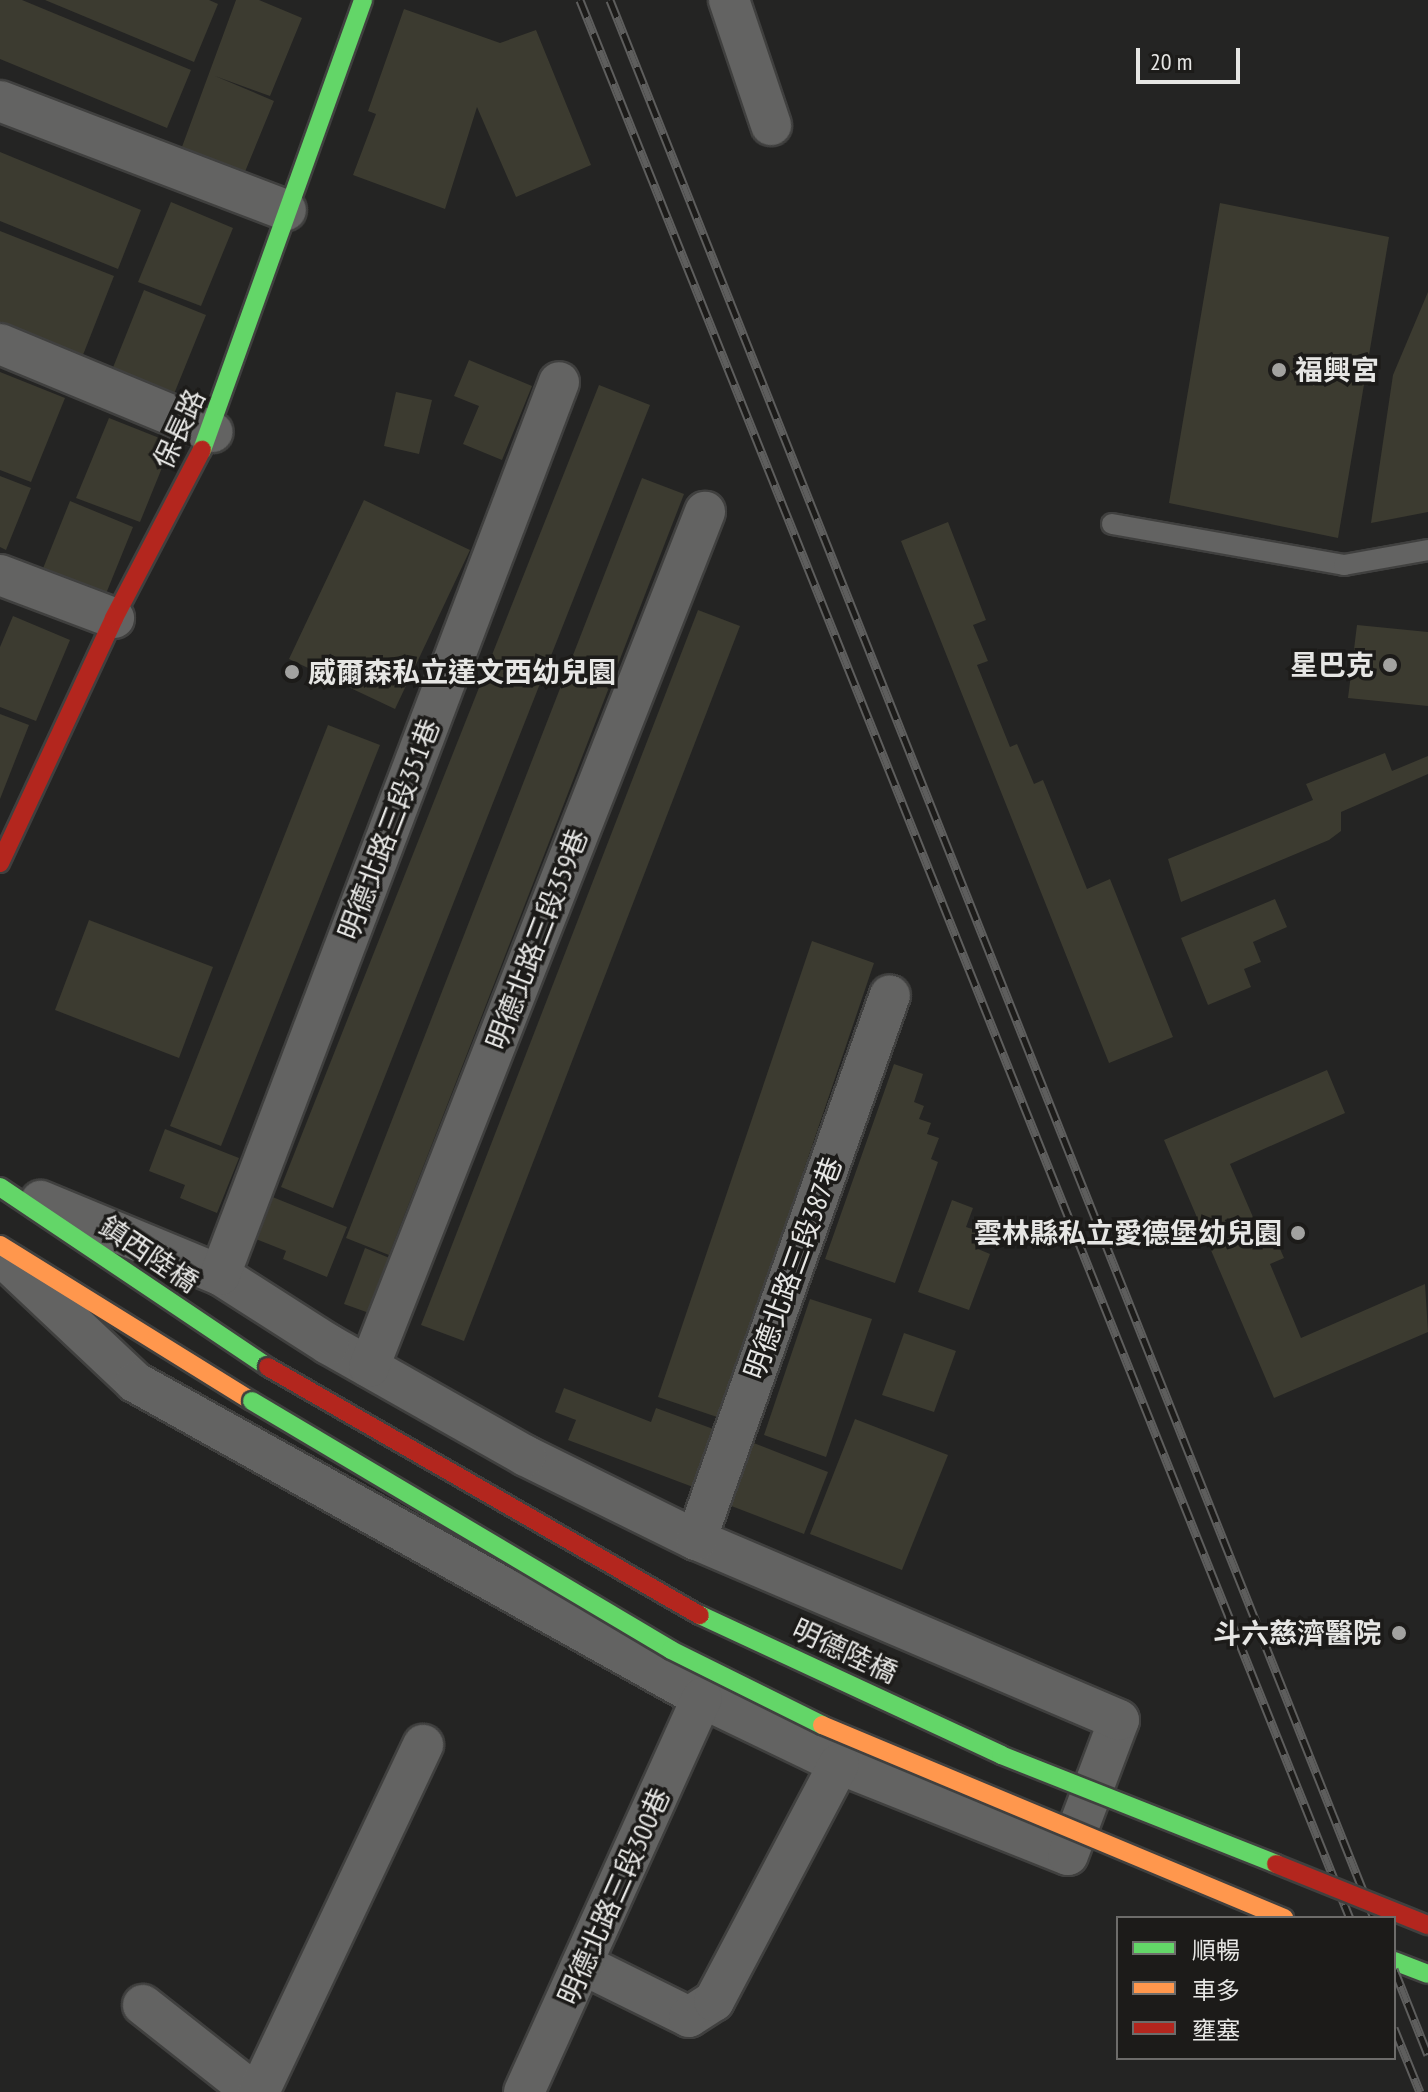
<!DOCTYPE html>
<meta charset="utf-8">
<style>
body{margin:0}
#map{position:relative;width:1428px;height:2092px;overflow:hidden;background:#242423;font-family:"PT Sans Narrow","Noto Sans TC",sans-serif}
div>[style]{position:absolute}
[style*='--x']{left:calc(var(--x)*1px);top:calc(var(--y)*1px);width:calc(var(--w)*1px);rotate:calc(var(--a)*1deg)}
.building>*{inset:0;background:#3c3b30}
.roads{filter:drop-shadow(2px 0 #40403f) drop-shadow(-2px 0 #40403f) drop-shadow(0 2px #40403f) drop-shadow(0 -2px #40403f)}
.lane>*{height:20px;margin:-10px;padding:0 10px;transform-origin:10px;border-radius:10px;background:#636362}
.street>*{height:40px;margin:-20px;padding:0 20px;transform-origin:20px;border-radius:20px;background:#636362}
.fast>*{height:18px;margin:-9px;padding:0 9px;transform-origin:9px;border-radius:9px;background:#63d668}
.slow>*{height:18px;margin:-9px;padding:0 9px;transform-origin:9px;border-radius:9px;background:#ff974d}
.jam>*{height:18px;margin:-9px;padding:0 9px;transform-origin:9px;border-radius:9px;background:#b3261e}
.rail>*{height:9px;margin-top:-4.5px;transform-origin:0;background:repeating-linear-gradient(90deg,#1c1b19 0 18px,#5e5e5d 0 36px);box-sizing:border-box;border-block:2px solid #5e5e5d}
.bridges{filter:drop-shadow(2px 0 #40403f) drop-shadow(-2px 0 #40403f) drop-shadow(0 2px #40403f) drop-shadow(0 -2px #40403f)}
.fast-bridge>*{height:18px;margin:-9px;padding:0 9px;transform-origin:9px;border-radius:9px;background:#63d668}
.slow-bridge>*{height:18px;margin:-9px;padding:0 9px;transform-origin:9px;border-radius:9px;background:#ff974d}
.jam-bridge>*{height:18px;margin:-9px;padding:0 9px;transform-origin:9px;border-radius:9px;background:#b3261e}
.dots>*{width:22px;height:22px;translate:-50% -50%;box-sizing:border-box;border:4px solid #1c1b19;border-radius:50%}
span{translate:-50% -50%;white-space:nowrap;text-align:center;line-height:1.15;-webkit-text-stroke:7px #1c1b19;paint-order:stroke}
.poi-label{font-size:28px;color:#e6e6e4;font-weight:700}
.left{translate:0 -50%;text-align:left}
.right{translate:-100% -50%;text-align:right}
.street-label{font-size:28px;color:#e6e6e4}
.legend{position:absolute;left:1116px;top:1916px;width:280px;height:144px;box-sizing:border-box;background:#1c1b19;border:2px solid #6d6c6a;margin:0;padding:10px 14px;list-style:none;font-size:24px;color:#e6e6e4}
.legend li{display:flex;align-items:center;gap:16px;height:40px}
.legend b{width:40px;border:2px solid #6d6c6a}
.scale{position:absolute;left:1136px;top:48px;width:104px;height:36px;box-sizing:border-box;border:4px solid #e6e6e4;border-top:0;padding-left:10px;font-size:24px;line-height:28px;white-space:nowrap;color:#e6e6e4;-webkit-text-stroke:6px #1c1b19;paint-order:stroke}
</style>
<div id="map">
<div class="building">
<div style="clip-path:polygon(0 0,22px 0,191px 70px,167px 128px,0 59px)"></div>
<div style="clip-path:polygon(45px 0,209px 0,218px 4px,194px 62px)"></div>
<div style="clip-path:polygon(236px 0,259px 0,302px 18px,270px 96px,215px 76px,274px 101px,242px 179px,179px 155px)"></div>
<div style="clip-path:polygon(404px 9px,500px 43px,536px 30px,591px 165px,516px 197px,477px 107px,445px 209px,353px 175px,376px 114px,368px 111px)"></div>
<div style="clip-path:polygon(0 152px,141px 210px,118px 269px,0 221px)"></div>
<div style="clip-path:polygon(171px 202px,233px 228px,201px 306px,138px 282px)"></div>
<div style="clip-path:polygon(1220px 203px,1389px 237px,1338px 538px,1169px 503px)"></div>
<div style="clip-path:polygon(0 231px,114px 276px,81px 360px,0 328px)"></div>
<div style="clip-path:polygon(144px 290px,206px 315px,174px 394px,112px 370px)"></div>
<div style="clip-path:polygon(1428px 292px,1428px 512px,1371px 523px,1393px 375px)"></div>
<div style="clip-path:polygon(469px 360px,532px 386px,502px 460px,463px 444px,479px 406px,454px 396px)"></div>
<div style="clip-path:polygon(0 372px,65px 398px,31px 482px,0 470px)"></div>
<div style="clip-path:polygon(599px 385px,650px 405px,333px 1208px,281px 1187px)"></div>
<div style="clip-path:polygon(396px 392px,432px 400px,419px 454px,384px 446px)"></div>
<div style="clip-path:polygon(109px 418px,172px 443px,140px 522px,76px 498px)"></div>
<div style="clip-path:polygon(0 476px,31px 488px,6px 550px,0 547px)"></div>
<div style="clip-path:polygon(642px 478px,684px 494px,389px 1255px,346px 1238px)"></div>
<div style="clip-path:polygon(364px 500px,470px 550px,395px 709px,289px 659px)"></div>
<div style="clip-path:polygon(70px 501px,133px 527px,101px 606px,38px 581px)"></div>
<div style="clip-path:polygon(948px 522px,986px 620px,973px 625px,988px 661px,977px 665px,1010px 747px,1017px 744px,1034px 784px,1043px 780px,1087px 889px,1110px 879px,1173px 1037px,1109px 1063px,901px 541px)"></div>
<div style="clip-path:polygon(698px 610px,740px 626px,464px 1341px,421px 1325px)"></div>
<div style="clip-path:polygon(13px 616px,70px 640px,36px 721px,0 707px,0 647px)"></div>
<div style="clip-path:polygon(1357px 625px,1428px 632px,1428px 706px,1348px 698px)"></div>
<div style="clip-path:polygon(0 714px,29px 725px,0 799px)"></div>
<div style="clip-path:polygon(328px 725px,380px 745px,221px 1146px,170px 1126px)"></div>
<div style="clip-path:polygon(1385px 753px,1392px 771px,1428px 756px,1428px 774px,1341px 812px,1341px 831px,1329px 840px,1181px 902px,1168px 859px,1313px 800px,1306px 784px)"></div>
<div style="clip-path:polygon(1275px 899px,1287px 927px,1253px 942px,1261px 962px,1244px 969px,1251px 987px,1208px 1005px,1181px 938px)"></div>
<div style="clip-path:polygon(89px 920px,213px 967px,179px 1058px,55px 1010px)"></div>
<div style="clip-path:polygon(812px 941px,874px 963px,720px 1418px,658px 1397px)"></div>
<div style="clip-path:polygon(894px 1064px,923px 1074px,914px 1102px,924px 1106px,919px 1119px,931px 1123px,927px 1134px,939px 1138px,931px 1159px,938px 1162px,895px 1283px,825px 1259px)"></div>
<div style="clip-path:polygon(1327px 1070px,1345px 1113px,1230px 1164px,1256px 1224px,1267px 1219px,1284px 1258px,1270px 1264px,1301px 1338px,1425px 1284px,1428px 1332px,1274px 1398px,1164px 1140px)"></div>
<div style="clip-path:polygon(165px 1129px,239px 1158px,217px 1213px,180px 1198px,185px 1185px,149px 1171px)"></div>
<div style="clip-path:polygon(265px 1194px,347px 1227px,327px 1277px,283px 1259px,286px 1251px,248px 1236px)"></div>
<div style="clip-path:polygon(952px 1200px,973px 1208px,966px 1227px,984px 1233px,978px 1249px,990px 1254px,969px 1310px,918px 1292px)"></div>
<div style="clip-path:polygon(365px 1248px,392px 1259px,372px 1314px,344px 1304px)"></div>
<div style="clip-path:polygon(810px 1299px,872px 1319px,826px 1457px,764px 1435px)"></div>
<div style="clip-path:polygon(904px 1333px,956px 1351px,934px 1412px,882px 1395px)"></div>
<div style="clip-path:polygon(564px 1388px,651px 1422px,656px 1408px,716px 1430px,693px 1487px,568px 1440px,576px 1420px,555px 1412px)"></div>
<div style="clip-path:polygon(855px 1419px,948px 1455px,902px 1570px,810px 1534px)"></div>
<div style="clip-path:polygon(746px 1440px,828px 1472px,804px 1534px,721px 1502px)"></div>
</div>
<div class="roads">
<div class="lane">
<div style="--x:1112;--y:524;--w:236;--a:10"></div>
<div style="--x:1344;--y:565;--w:85;--a:-10.1"></div>
</div>
<div class="street">
<div style="--x:729;--y:0;--w:132;--a:71.4"></div>
<div style="--x:0;--y:101;--w:306;--a:20.9"></div>
<div style="--x:0;--y:344;--w:230;--a:22.5"></div>
<div style="--x:0;--y:575;--w:122;--a:20.7"></div>
<div style="--x:12;--y:1266;--w:169;--a:43.3"></div>
<div style="--x:135;--y:1382;--w:649;--a:29.13"></div>
<div style="--x:702;--y:1698;--w:152;--a:25.7"></div>
<div style="--x:839;--y:1764;--w:246;--a:21.7"></div>
<div style="--x:1068;--y:1855;--w:144;--a:-69.3"></div>
<div style="--x:1119;--y:1720;--w:460;--a:-156.9"></div>
<div style="--x:696;--y:1540;--w:190;--a:-153.7"></div>
<div style="--x:526;--y:1456;--w:227;--a:-150.5"></div>
<div style="--x:328;--y:1344;--w:128;--a:-147.4"></div>
<div style="--x:220;--y:1275;--w:194;--a:-157.5"></div>
<div style="--x:220;--y:1275;--w:955;--a:-69.21"></div>
<div style="--x:369;--y:1367;--w:919;--a:-68.55"></div>
<div style="--x:696;--y:1540;--w:578;--a:-70.41"></div>
<div style="--x:584;--y:1965;--w:117;--a:26.3"></div>
<div style="--x:689;--y:2017;--w:30;--a:-33"></div>
<div style="--x:714;--y:2001;--w:268;--a:-62.2"></div>
<div style="--x:143;--y:2005;--w:140;--a:38.3"></div>
<div style="--x:259;--y:2092;--w:384;--a:-64.7"></div>
<div style="--x:524;--y:2092;--w:432;--a:-65.7"></div>
</div>
<div class="fast">
<div style="--x:202;--y:450;--w:478;--a:-70.3"></div>
<div style="--x:0;--y:1187;--w:323;--a:33.9"></div>
<div style="--x:1394;--y:1961;--w:36;--a:21"></div>
</div>
<div class="slow">
<div style="--x:0;--y:1245;--w:296;--a:31.8"></div>
</div>
<div class="jam">
<div style="--x:0;--y:863;--w:270;--a:-65"></div>
<div style="--x:114;--y:618;--w:190;--a:-62.4"></div>
</div>
</div>
<div class="rail">
<div style="--x:580;--y:0;--w:2067;--a:68.13"></div>
<div style="--x:610;--y:0;--w:2065;--a:68.28"></div>
<div style="--x:1394;--y:1969;--w:92;--a:68.4"></div>
<div style="--x:1394;--y:2028;--w:69;--a:67.9"></div>
</div>
<div class="bridges">
<div class="fast-bridge">
<div style="--x:252;--y:1401;--w:487;--a:30.7"></div>
<div style="--x:671;--y:1650;--w:169;--a:26.4"></div>
<div style="--x:700;--y:1615;--w:332;--a:24.9"></div>
<div style="--x:1001;--y:1755;--w:296;--a:21.6"></div>
</div>
<div class="slow-bridge">
<div style="--x:822;--y:1725;--w:501;--a:22.67"></div>
</div>
<div class="jam-bridge">
<div style="--x:268;--y:1367;--w:498;--a:29.9"></div>
<div style="--x:1276;--y:1864;--w:164;--a:21.9"></div>
</div>
</div>
<div class="dots">
<div style="left:1279px;top:370px;background:#a2a2a0"></div>
<div style="left:1390px;top:665px;background:#a2a2a0"></div>
<div style="left:292px;top:672px;background:#a2a2a0"></div>
<div style="left:1298px;top:1233px;background:#a2a2a0"></div>
<div style="left:1399px;top:1633px;background:#a2a2a0"></div>
</div>
<div class="poi-label">
<span class="left" style="left:1295px;top:370px">福興宮</span>
<span class="right" style="left:1374px;top:665px">星巴克</span>
<span class="left" style="left:308px;top:672px">威爾森私立達文西幼兒園</span>
<span class="right" style="left:1282px;top:1233px">雲林縣私立愛德堡幼兒園</span>
<span class="right" style="left:1381px;top:1633px">斗六慈濟醫院</span>
</div>
<div class="street-label">
<span style="left:179px;top:429px;rotate:-65deg">保長路</span>
<span style="left:389px;top:829px;rotate:-69deg">明德北路三段351巷</span>
<span style="left:537px;top:939px;rotate:-69deg">明德北路三段359巷</span>
<span style="left:149px;top:1254px;rotate:34deg">鎮西陸橋</span>
<span style="left:793px;top:1268px;rotate:-70deg">明德北路三段387巷</span>
<span style="left:845px;top:1651px;rotate:25deg">明德陸橋</span>
<span style="left:614px;top:1896px;rotate:-66deg">明德北路三段300巷</span>
</div>
<ul class="legend">
<li><b style="height:10px;background:#63d668"></b>順暢</li>
<li><b style="height:10px;background:#ff974d"></b>車多</li>
<li><b style="height:10px;background:#b3261e"></b>壅塞</li>
</ul>
<div class="scale">20 m</div>
</div>
